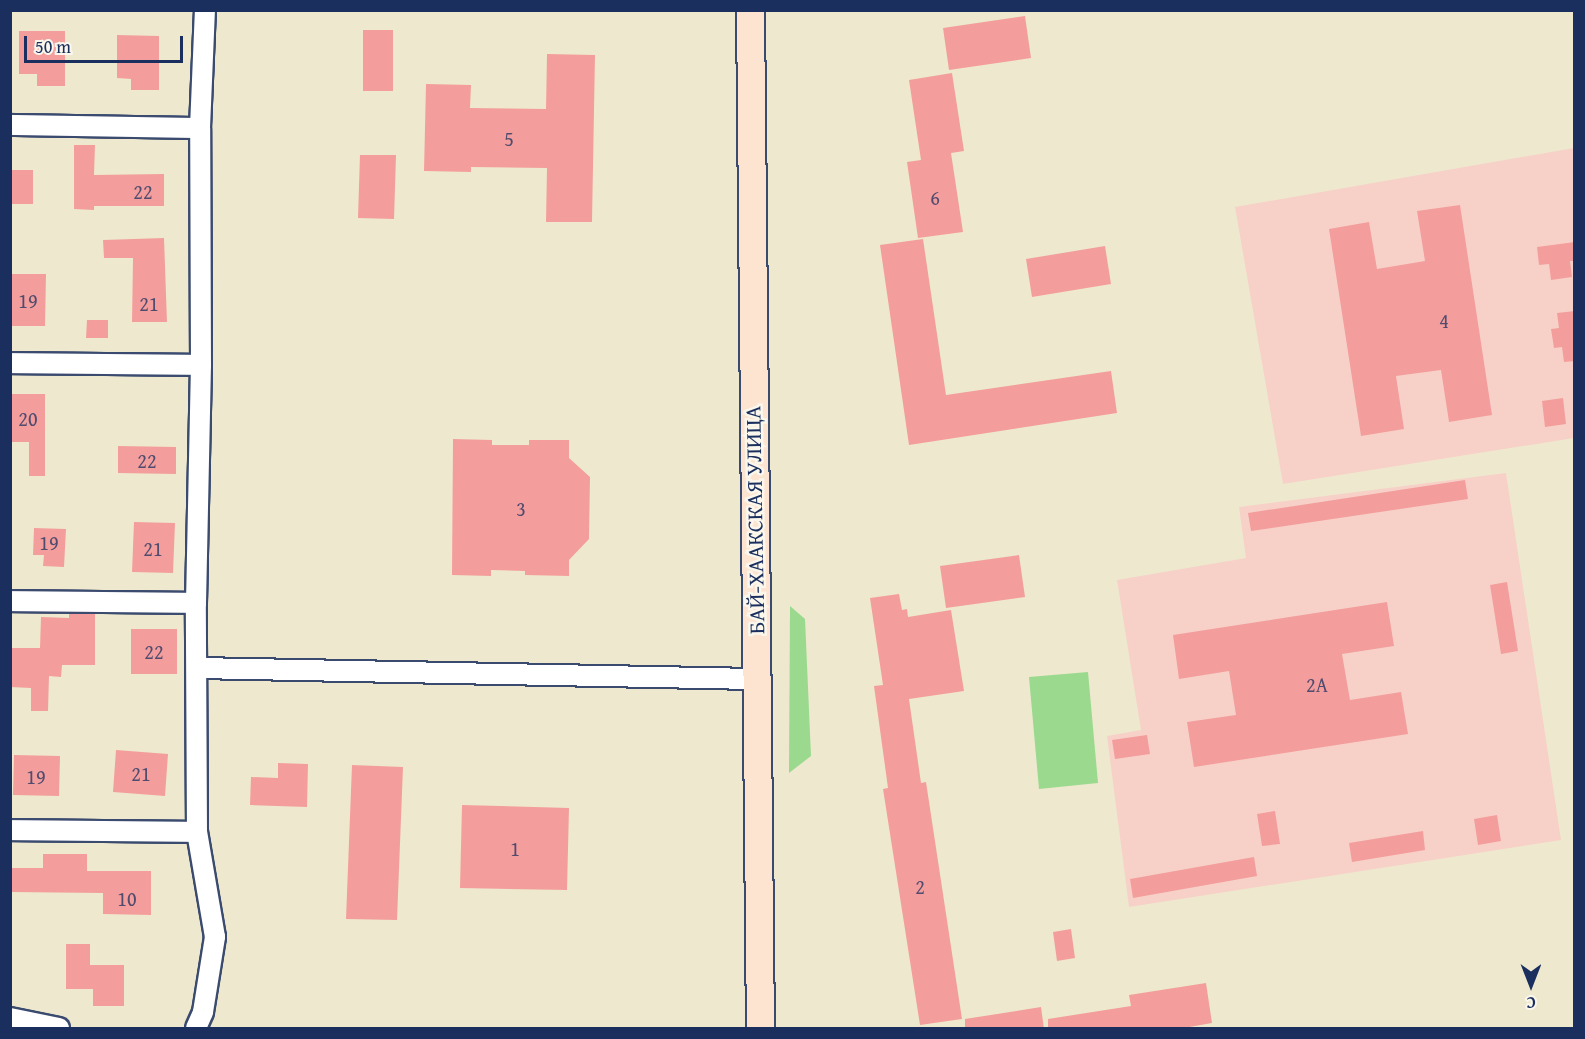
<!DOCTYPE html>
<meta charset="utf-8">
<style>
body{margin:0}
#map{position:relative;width:1585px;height:1039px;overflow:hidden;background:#eee9ce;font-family:"Gentium Book Plus",serif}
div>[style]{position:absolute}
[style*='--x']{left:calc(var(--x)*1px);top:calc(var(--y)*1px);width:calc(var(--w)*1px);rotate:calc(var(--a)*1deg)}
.built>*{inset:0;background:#f7d1c8}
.green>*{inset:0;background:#9bd98f}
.building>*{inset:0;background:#f39e9d}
.roads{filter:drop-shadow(2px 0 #3b4b6f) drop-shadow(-2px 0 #3b4b6f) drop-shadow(0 2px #3b4b6f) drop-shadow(0 -2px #3b4b6f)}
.minor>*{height:20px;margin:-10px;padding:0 10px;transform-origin:10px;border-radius:10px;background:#fff}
.secondary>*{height:27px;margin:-13.5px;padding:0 13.5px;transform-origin:13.5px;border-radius:13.5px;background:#fde4d1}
span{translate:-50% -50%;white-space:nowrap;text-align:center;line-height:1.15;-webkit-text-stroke:5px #fbf7ec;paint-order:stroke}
.number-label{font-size:20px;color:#514b6e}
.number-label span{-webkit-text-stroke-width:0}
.street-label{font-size:22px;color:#1b2f5e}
.frame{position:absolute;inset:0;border:12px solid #1b2f5e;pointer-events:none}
.north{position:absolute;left:1501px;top:955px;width:60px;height:60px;-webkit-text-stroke:4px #fbf7ec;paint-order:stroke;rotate:180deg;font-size:16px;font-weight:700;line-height:24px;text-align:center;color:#1b2f5e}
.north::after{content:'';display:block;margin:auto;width:21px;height:27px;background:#1b2f5e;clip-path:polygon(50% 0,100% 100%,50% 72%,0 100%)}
.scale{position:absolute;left:24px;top:36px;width:159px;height:27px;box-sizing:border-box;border:3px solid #1b2f5e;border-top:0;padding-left:8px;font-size:18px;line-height:21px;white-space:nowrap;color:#1b2f5e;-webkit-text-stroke:4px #fbf7ec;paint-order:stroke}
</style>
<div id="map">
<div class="built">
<div style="clip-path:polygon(1574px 148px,1574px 438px,1283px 484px,1235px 207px)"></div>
<div style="clip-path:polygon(1506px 473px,1561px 840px,1129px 907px,1107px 736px,1141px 730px,1117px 580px,1246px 558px,1239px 507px)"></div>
</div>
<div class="green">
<div style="clip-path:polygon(790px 606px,805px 619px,811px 756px,789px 773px)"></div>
<div style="clip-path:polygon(1088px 672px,1098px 783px,1039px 789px,1029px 677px)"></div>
</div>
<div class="building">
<div style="clip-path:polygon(1025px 16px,1031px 58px,949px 70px,943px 28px)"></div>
<div style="clip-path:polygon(363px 30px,393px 30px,393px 91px,363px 91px)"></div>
<div style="clip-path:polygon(19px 31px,65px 31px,65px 86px,37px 86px,37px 74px,19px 74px)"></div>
<div style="clip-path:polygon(117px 35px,159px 36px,159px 90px,131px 90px,131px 79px,117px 78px)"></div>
<div style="clip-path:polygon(547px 54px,595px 55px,592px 222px,546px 222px,547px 168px,471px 167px,471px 172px,424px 171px,426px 84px,471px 85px,470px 108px,546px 109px)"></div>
<div style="clip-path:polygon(952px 73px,964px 151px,951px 153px,963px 232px,918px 238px,907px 162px,921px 160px,909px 80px)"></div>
<div style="clip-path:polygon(74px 145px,95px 145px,94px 175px,164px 174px,164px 206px,94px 206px,94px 210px,74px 209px)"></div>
<div style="clip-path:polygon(360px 155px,396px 155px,394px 219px,358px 218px)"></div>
<div style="clip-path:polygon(10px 170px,33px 170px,33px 204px,10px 204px)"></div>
<div style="clip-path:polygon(1460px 205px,1492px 415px,1449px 422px,1441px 370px,1396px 376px,1404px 429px,1361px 436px,1329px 229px,1369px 222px,1377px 269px,1425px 261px,1417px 211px)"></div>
<div style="clip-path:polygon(164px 238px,167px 322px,132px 322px,133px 258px,104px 258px,103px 240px)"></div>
<div style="clip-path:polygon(923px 239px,946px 395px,1111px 371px,1117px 413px,909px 445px,880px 245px)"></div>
<div style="clip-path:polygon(1575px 242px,1575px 261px,1570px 261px,1572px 277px,1551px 280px,1549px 264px,1539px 265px,1537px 247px)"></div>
<div style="clip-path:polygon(1105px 246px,1111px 284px,1032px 297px,1026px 259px)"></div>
<div style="clip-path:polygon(10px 274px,46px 274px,45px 326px,10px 326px)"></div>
<div style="clip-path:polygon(1575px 311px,1575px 361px,1564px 362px,1562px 347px,1554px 348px,1551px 329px,1559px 328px,1557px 313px)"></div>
<div style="clip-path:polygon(87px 320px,108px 320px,108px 338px,86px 338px)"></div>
<div style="clip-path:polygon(10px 394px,45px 394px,45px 476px,29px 476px,29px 442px,10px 442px)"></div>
<div style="clip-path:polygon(1563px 398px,1566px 424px,1545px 427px,1542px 401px)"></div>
<div style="clip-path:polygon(453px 439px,492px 440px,492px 445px,529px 445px,529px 440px,569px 440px,569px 458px,590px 477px,589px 539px,569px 560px,569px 576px,525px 575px,525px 571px,491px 570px,491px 576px,452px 575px)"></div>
<div style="clip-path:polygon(118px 446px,176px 447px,176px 474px,118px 473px)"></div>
<div style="clip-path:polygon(1465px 480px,1468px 499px,1251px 531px,1248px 513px)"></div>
<div style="clip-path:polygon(134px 522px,175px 523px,173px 573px,132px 572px)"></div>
<div style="clip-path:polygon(34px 528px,66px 529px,64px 567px,43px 566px,44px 555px,33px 555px)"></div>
<div style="clip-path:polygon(1019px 555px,1025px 597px,946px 608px,940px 566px)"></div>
<div style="clip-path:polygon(1507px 582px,1518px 651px,1501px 654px,1490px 585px)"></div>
<div style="clip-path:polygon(899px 594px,902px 610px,907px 609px,908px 617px,951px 610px,964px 691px,909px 699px,921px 783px,926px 782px,962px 1019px,920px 1025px,883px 789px,888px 788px,874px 686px,883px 685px,870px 598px)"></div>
<div style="clip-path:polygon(1387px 602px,1394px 646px,1342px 654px,1350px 700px,1401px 692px,1408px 734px,1194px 767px,1187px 722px,1236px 715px,1229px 671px,1179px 679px,1173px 635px)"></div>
<div style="clip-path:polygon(69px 614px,95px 614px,95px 665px,62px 665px,61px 677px,49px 676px,48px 711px,31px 711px,31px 688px,10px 687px,10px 648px,40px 648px,41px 617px,69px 618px)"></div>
<div style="clip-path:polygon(131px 629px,177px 629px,177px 674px,131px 674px)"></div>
<div style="clip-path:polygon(1147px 735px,1150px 754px,1115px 759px,1112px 740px)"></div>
<div style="clip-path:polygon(116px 750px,168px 754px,165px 796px,113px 792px)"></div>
<div style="clip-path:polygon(14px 755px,60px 756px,59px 796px,13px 795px)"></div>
<div style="clip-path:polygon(278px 763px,308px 764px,307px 807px,250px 805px,251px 777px,278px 778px)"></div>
<div style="clip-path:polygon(352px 765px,403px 767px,397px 920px,346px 919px)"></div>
<div style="clip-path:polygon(462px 805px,569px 808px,567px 890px,460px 888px)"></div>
<div style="clip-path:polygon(1275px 811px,1280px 844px,1262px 846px,1257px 814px)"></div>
<div style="clip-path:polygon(1497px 815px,1501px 841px,1478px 845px,1474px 819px)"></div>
<div style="clip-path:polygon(1423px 831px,1425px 850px,1352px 862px,1349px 843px)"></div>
<div style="clip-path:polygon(43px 854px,87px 854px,87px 871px,151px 871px,151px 915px,103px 914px,103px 893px,10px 892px,10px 868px,43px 868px)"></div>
<div style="clip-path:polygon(1254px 857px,1257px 876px,1133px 898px,1130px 879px)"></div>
<div style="clip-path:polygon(1071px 929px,1075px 958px,1057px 961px,1053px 932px)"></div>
<div style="clip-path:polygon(66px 944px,90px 944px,90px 965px,124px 965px,124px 1006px,93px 1006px,93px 989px,66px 989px)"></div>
<div style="clip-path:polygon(1206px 983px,1212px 1023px,1178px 1029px,1048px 1029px,1048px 1019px,1131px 1006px,1129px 995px)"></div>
<div style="clip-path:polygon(1041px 1007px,1044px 1029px,965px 1029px,965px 1019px)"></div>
</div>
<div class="roads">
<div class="minor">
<div style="--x:10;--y:125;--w:190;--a:0.9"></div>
<div style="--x:10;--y:363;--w:191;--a:0.6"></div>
<div style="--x:10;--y:601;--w:186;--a:0.6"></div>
<div style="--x:197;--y:668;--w:560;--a:1.13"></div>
<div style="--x:10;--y:830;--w:187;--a:0.6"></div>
<div style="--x:10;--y:1018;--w:50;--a:11.5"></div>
<div style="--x:196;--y:1028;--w:17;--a:-66"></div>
<div style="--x:203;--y:1012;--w:76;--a:-80.9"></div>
<div style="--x:215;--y:937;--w:107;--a:-99.7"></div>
<div style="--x:197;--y:832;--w:229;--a:-90.3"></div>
<div style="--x:196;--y:603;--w:238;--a:-88.8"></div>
<div style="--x:201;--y:365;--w:237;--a:-90.2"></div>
<div style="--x:200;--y:128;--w:118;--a:-87.6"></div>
</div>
<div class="secondary">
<div style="--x:750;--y:10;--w:1018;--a:89.44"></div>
</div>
</div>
<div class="number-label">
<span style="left:509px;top:138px">5</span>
<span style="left:143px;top:191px">22</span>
<span style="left:935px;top:197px">6</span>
<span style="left:28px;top:300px">19</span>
<span style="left:149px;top:303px">21</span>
<span style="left:1444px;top:320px">4</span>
<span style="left:28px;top:418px">20</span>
<span style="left:147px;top:460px">22</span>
<span style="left:521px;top:508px">3</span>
<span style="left:49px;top:542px">19</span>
<span style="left:153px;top:548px">21</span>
<span style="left:154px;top:651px">22</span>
<span style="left:1317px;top:684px">2А</span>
<span style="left:141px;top:773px">21</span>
<span style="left:36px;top:776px">19</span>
<span style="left:515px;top:848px">1</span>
<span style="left:920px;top:886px">2</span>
<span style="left:127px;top:898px">10</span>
</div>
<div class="street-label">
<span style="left:755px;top:520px;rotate:-91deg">БАЙ-ХААКСКАЯ УЛИЦА</span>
</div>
<div class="frame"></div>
<div class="north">С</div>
<div class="scale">50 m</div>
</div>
